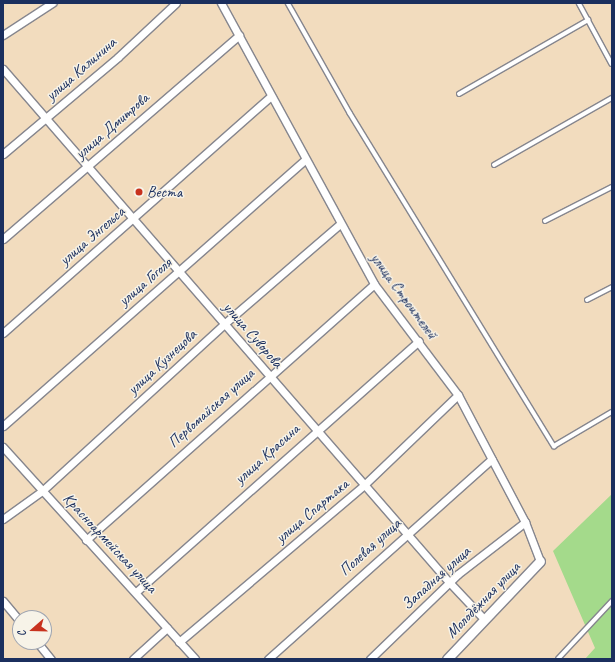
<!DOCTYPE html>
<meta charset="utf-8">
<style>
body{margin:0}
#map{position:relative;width:615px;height:662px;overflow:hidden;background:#f2dcbe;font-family:Caveat,sans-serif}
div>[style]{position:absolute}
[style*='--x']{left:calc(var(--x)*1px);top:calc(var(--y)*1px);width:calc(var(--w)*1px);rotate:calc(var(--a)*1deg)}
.green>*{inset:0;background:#a4da8b}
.roads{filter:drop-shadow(1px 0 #86868e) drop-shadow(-1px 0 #86868e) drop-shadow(0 1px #86868e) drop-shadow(0 -1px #86868e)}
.service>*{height:3.5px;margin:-1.75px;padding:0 1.75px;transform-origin:1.75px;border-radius:1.75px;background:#fff}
.minor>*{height:7px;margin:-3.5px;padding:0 3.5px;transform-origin:3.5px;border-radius:3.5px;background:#fff}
.tertiary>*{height:9px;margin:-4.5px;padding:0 4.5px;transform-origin:4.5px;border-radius:4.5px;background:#fff}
.dots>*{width:11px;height:11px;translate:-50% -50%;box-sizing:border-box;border:2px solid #f7f3e8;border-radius:50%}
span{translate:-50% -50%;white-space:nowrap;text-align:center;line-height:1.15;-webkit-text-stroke:3px #f7f3e8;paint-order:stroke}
.street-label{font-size:16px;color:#1b2f5e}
.poi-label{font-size:16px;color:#1b2f5e}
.left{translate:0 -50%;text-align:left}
.frame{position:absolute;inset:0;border:4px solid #1b2f5e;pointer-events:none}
.north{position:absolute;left:12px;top:610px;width:40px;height:40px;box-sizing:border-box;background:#f7f3e8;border:1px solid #9fa5b1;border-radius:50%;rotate:250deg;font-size:11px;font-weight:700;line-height:16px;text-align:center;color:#1b2f5e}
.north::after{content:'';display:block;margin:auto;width:14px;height:18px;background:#c8321e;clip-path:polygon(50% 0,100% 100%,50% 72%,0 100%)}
</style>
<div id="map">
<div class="green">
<div style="clip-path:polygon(612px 494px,612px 659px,585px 659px,595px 648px,553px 551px)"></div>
</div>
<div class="roads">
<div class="service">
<div style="--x:288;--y:3;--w:126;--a:60.6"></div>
<div style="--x:350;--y:113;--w:391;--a:58.5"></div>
<div style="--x:554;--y:446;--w:67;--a:-30.4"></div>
<div style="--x:579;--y:3;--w:69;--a:61.6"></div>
<div style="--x:459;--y:94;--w:149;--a:-29.8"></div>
<div style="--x:494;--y:165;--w:136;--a:-29.6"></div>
<div style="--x:545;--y:221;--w:75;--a:-26.9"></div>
<div style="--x:587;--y:300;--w:28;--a:-27"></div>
<div style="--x:558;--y:659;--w:79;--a:-47"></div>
</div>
<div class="minor">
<div style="--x:221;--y:3;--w:320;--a:61.4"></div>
<div style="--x:374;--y:284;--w:139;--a:52.9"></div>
<div style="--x:458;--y:395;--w:144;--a:62.2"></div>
<div style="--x:525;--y:522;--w:42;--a:69"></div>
<div style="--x:3;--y:35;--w:59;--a:-33.1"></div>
<div style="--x:3;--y:69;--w:680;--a:49"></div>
<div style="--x:449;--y:582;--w:50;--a:46.6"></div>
<div style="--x:3;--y:154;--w:150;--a:-40.1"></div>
<div style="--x:118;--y:57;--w:79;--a:-43"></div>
<div style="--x:3;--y:239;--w:312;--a:-40.8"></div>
<div style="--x:3;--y:333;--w:358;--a:-41.5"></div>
<div style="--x:3;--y:426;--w:402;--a:-41.4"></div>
<div style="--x:3;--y:447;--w:286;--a:47.8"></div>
<div style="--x:3;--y:519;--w:48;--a:-35.7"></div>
<div style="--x:42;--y:491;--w:247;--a:-42.5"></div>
<div style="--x:224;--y:324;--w:153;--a:-40.8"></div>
<div style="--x:86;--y:540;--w:385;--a:-41.6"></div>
<div style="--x:136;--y:592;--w:378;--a:-41.6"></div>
<div style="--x:3;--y:601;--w:26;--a:50"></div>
<div style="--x:37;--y:642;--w:22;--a:51"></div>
<div style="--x:179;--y:642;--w:243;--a:-40.3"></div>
<div style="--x:364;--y:485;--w:130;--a:-43.8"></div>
<div style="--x:133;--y:659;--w:46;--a:-42.4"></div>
<div style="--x:268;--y:659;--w:300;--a:-41.8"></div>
<div style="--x:370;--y:659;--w:122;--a:-44"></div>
<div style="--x:458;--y:574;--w:85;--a:-37.8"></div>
</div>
<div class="tertiary">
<div style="--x:447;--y:659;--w:135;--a:-46.5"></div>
</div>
</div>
<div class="dots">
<div style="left:139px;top:192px;background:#c8321e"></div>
</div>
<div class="street-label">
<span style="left:81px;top:69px;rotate:-41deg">улица Калинина</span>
<span style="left:112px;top:126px;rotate:-41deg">улица Дмитрова</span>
<span style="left:92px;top:236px;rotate:-41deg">улица Энгельса</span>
<span style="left:145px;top:282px;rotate:-41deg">улица Гоголя</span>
<span style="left:404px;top:296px;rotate:54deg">улица Строителей</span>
<span style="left:253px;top:335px;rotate:49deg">улица Суворова</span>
<span style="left:162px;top:362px;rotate:-43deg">улица Кузнецова</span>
<span style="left:211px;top:408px;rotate:-42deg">Первомайская улица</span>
<span style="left:267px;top:454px;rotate:-42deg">улица Красина</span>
<span style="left:312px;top:511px;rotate:-40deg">улица Спартака</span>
<span style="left:110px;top:543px;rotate:47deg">Красноармейская улица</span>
<span style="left:370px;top:547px;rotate:-42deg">Полевая улица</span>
<span style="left:436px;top:578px;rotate:-42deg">Западная улица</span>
<span style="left:483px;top:600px;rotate:-46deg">Молодёжная улица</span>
</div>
<div class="poi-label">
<span class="left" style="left:147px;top:192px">Веста</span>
</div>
<div class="frame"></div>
<div class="north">С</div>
</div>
